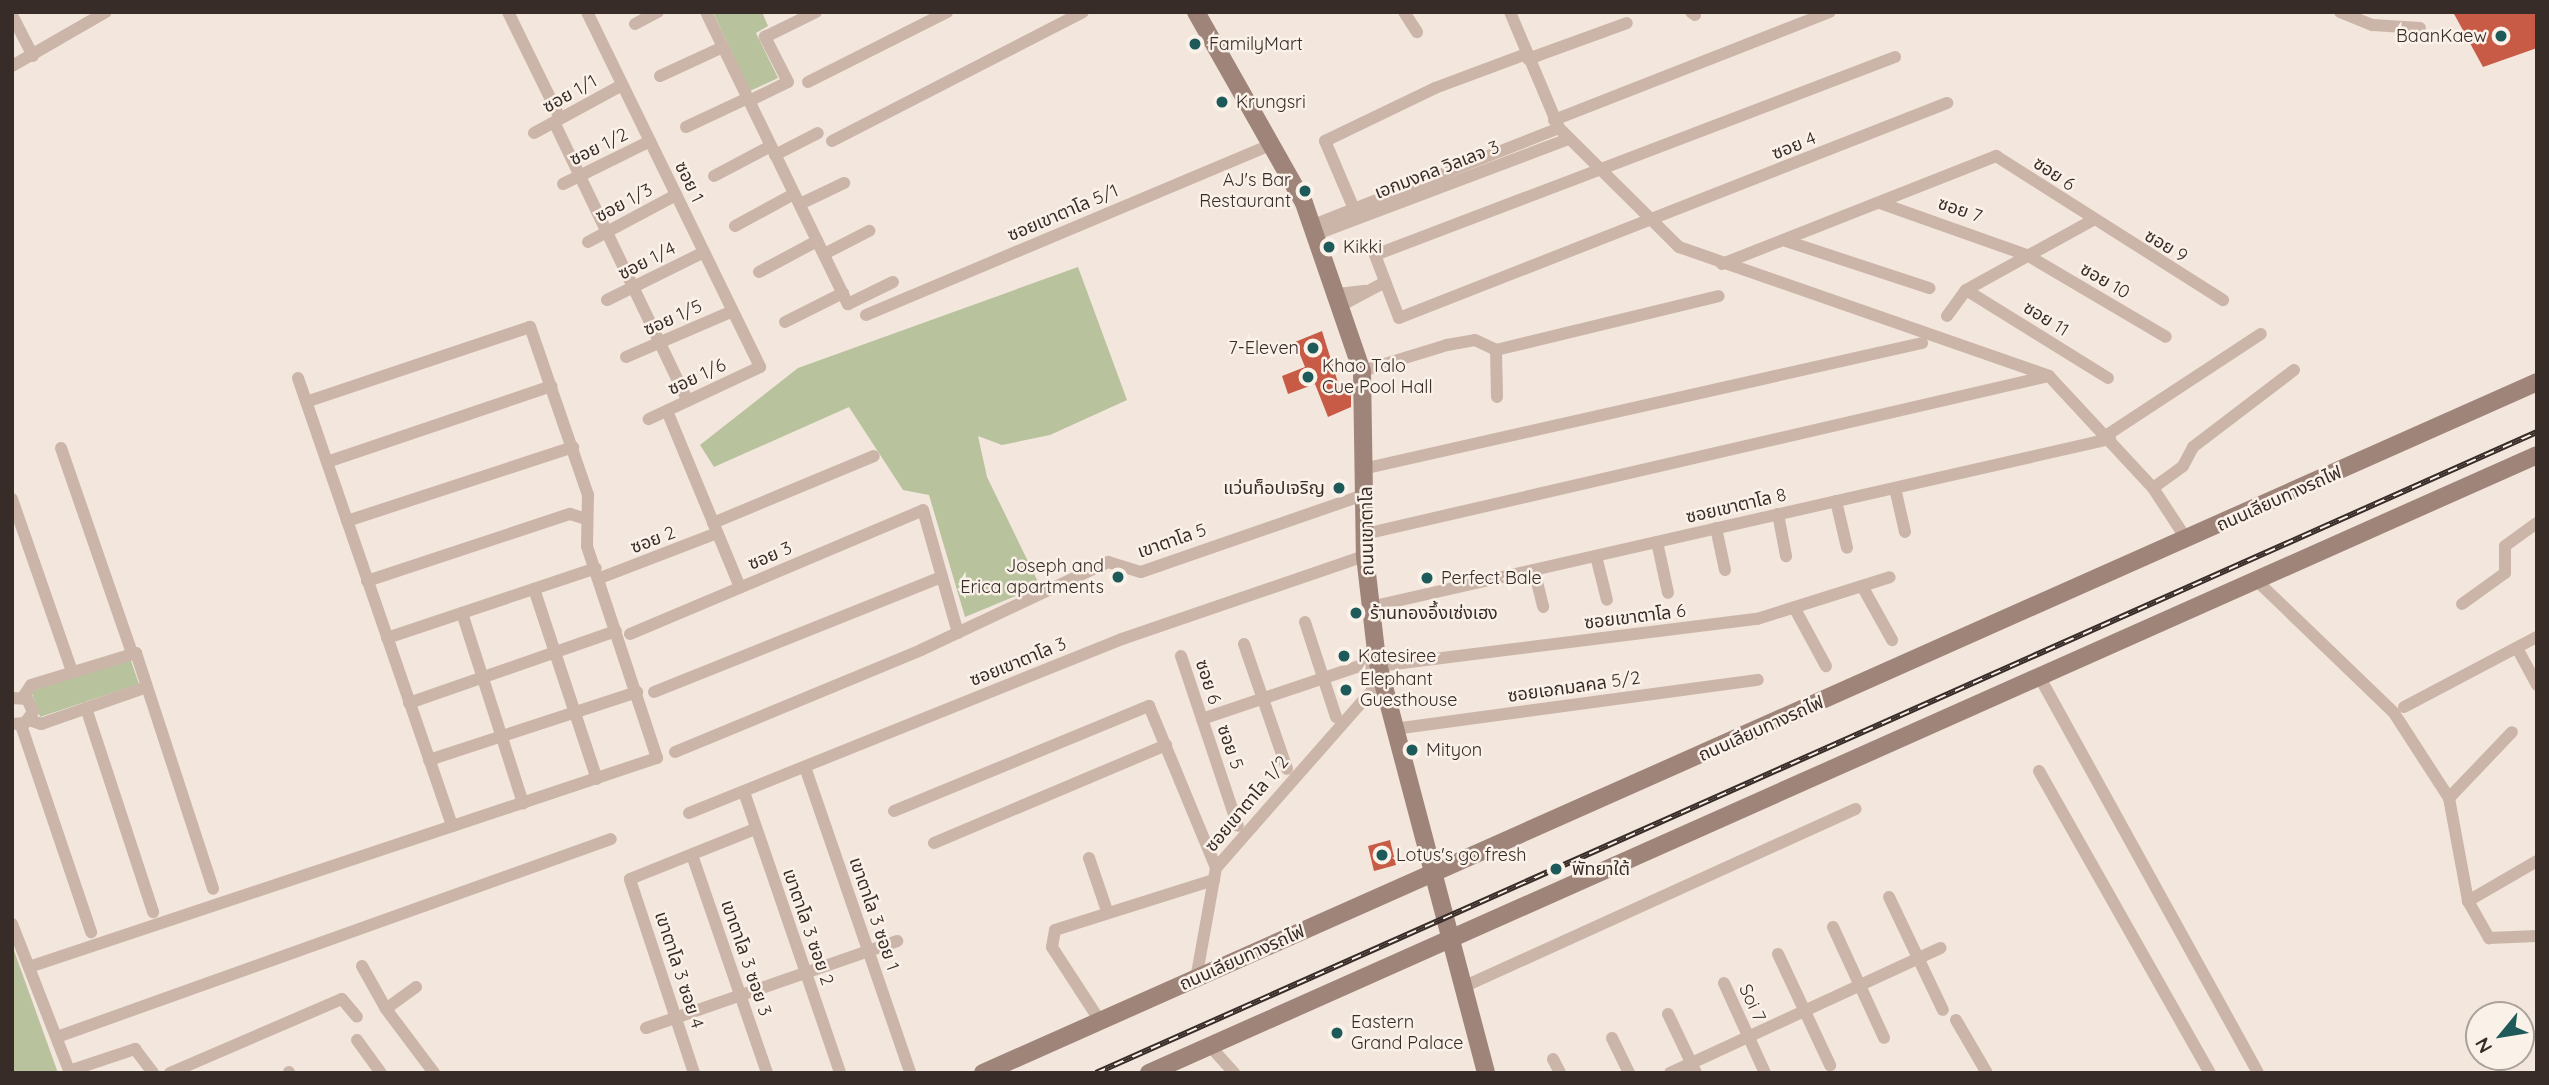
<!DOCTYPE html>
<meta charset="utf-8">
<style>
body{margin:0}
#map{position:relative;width:2549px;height:1085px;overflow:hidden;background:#f3e6dd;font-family:Quicksand,"Noto Sans Thai",sans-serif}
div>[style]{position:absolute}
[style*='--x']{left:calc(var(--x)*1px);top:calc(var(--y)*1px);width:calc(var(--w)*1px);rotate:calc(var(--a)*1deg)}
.green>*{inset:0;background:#b8c29c}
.building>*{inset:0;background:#c75b46}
.street>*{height:12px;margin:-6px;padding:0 6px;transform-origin:6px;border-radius:6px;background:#cbb5a8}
.secondary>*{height:18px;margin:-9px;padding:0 9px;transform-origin:9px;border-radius:9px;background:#9f8479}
.rail>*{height:6px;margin-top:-3px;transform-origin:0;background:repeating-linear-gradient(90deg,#faf1e9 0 10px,#382c28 0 20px);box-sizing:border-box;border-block:2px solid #382c28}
.dots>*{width:19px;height:19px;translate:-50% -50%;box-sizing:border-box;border:4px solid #faf1e9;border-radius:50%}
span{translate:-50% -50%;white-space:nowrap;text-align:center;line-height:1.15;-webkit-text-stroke:5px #faf1e9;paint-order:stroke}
.poi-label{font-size:18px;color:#382c28}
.right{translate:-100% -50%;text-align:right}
.left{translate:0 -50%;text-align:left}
.street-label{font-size:18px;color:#382c28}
.frame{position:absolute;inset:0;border:14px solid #382c28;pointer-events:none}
.north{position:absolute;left:2465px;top:1001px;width:70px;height:70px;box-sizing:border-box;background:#faf1e9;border:2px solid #aca29c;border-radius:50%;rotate:240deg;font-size:19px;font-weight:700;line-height:28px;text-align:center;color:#382c28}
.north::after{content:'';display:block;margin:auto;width:24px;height:32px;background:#1d5a59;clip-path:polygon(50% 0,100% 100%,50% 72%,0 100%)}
</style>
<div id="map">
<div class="green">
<div style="clip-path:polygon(713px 12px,762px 12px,768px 26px,756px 33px,778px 78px,750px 91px)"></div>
<div style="clip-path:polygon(1078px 267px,1127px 400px,1050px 435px,1002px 445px,978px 436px,987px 477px,1040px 586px,965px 617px,929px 495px,903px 490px,849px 407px,714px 467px,700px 445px,798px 368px)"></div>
<div style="clip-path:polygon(130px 658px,139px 684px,40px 717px,31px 691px)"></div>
<div style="clip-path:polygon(12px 945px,58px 1073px,12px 1073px)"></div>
</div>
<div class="building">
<div style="clip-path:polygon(2453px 12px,2537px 12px,2537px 48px,2483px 67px)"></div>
<div style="clip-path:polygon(1322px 331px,1340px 389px,1348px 386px,1351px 394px,1351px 407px,1328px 417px,1315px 384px,1288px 394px,1282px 376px,1305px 367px,1295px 342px)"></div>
<div style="clip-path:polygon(1390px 840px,1396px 865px,1374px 871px,1368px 846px)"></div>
</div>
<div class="street">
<div style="--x:508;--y:12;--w:118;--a:63.9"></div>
<div style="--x:587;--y:12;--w:395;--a:64"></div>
<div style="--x:760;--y:367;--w:123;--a:154.9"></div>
<div style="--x:706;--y:12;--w:325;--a:64.1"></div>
<div style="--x:848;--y:304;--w:50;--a:-26.1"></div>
<div style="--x:1404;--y:12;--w:24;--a:57"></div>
<div style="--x:1510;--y:12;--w:126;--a:67.1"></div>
<div style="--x:1559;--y:128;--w:169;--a:44.8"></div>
<div style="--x:1679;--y:247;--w:392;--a:19.2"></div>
<div style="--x:2049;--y:376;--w:153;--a:47.1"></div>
<div style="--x:2153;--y:488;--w:62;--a:56.8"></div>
<div style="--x:1691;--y:12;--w:5;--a:37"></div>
<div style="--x:2340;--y:12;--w:35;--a:22"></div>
<div style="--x:2373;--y:25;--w:47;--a:3.7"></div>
<div style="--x:12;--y:15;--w:46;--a:62.9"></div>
<div style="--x:635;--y:24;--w:26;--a:-28"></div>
<div style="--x:1895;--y:57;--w:556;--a:159.15"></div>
<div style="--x:1375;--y:255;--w:67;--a:69.1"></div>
<div style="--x:1399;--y:318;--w:589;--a:-21.42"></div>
<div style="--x:1528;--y:59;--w:105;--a:-20"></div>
<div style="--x:12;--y:66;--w:108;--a:-29.9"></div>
<div style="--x:660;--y:76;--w:69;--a:-24.7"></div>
<div style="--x:808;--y:82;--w:156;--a:-26.7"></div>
<div style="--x:749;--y:101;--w:43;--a:-26"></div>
<div style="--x:788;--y:82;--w:51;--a:-117.1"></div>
<div style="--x:765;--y:37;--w:57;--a:-26.1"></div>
<div style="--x:1554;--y:120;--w:296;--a:-21.4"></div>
<div style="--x:555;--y:124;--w:307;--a:64.4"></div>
<div style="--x:686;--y:127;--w:68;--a:-25.1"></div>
<div style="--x:534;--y:133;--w:100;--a:-28.6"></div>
<div style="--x:832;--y:141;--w:282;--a:-27.2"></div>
<div style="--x:775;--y:155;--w:48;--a:-27.1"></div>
<div style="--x:714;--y:176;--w:64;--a:-27.8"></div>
<div style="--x:563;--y:184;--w:97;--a:-26.3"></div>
<div style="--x:1880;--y:203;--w:156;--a:19.5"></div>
<div style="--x:2027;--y:255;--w:161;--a:30.5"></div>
<div style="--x:800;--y:204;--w:49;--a:-25.5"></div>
<div style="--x:1354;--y:209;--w:74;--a:-113.1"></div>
<div style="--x:1325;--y:141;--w:122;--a:-25.7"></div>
<div style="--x:1435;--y:88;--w:97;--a:-20.5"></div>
<div style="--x:1313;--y:225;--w:264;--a:-21.5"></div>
<div style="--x:735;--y:226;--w:67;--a:-28.5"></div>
<div style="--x:1317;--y:234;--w:269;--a:-20.7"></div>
<div style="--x:1786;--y:241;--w:151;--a:18.2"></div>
<div style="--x:588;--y:242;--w:100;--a:-28.1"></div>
<div style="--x:824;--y:254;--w:51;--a:-27.1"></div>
<div style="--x:1722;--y:264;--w:295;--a:-21.5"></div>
<div style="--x:1996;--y:156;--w:269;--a:32.4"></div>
<div style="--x:759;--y:272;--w:66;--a:-28.1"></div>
<div style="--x:1966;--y:290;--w:167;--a:31.8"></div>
<div style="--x:1338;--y:294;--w:26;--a:-7"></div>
<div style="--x:607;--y:300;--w:108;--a:-26.3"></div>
<div style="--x:1342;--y:305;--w:49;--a:-28.1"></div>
<div style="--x:866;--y:315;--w:441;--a:-22.8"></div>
<div style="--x:1947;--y:316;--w:32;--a:-54"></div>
<div style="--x:1966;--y:290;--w:143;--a:-28.9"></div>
<div style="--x:785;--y:322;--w:65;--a:-26.6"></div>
<div style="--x:1496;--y:350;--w:47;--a:88.8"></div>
<div style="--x:626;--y:357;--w:116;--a:-23.3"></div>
<div style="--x:1362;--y:371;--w:89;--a:-17"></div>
<div style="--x:1447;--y:345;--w:28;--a:-10"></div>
<div style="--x:1475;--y:340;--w:23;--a:25"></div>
<div style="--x:1496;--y:350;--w:229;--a:-13.6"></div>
<div style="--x:298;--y:378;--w:474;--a:71"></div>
<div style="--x:667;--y:411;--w:191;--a:67.5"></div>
<div style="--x:2107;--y:435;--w:184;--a:-33.3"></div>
<div style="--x:61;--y:448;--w:217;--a:70.9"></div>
<div style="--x:327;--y:462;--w:237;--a:-18.7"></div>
<div style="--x:1367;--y:468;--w:569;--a:-12.69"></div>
<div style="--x:1895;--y:488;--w:45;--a:77.2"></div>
<div style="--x:2153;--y:488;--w:37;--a:-36"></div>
<div style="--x:2183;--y:466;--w:21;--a:-62"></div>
<div style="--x:2193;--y:447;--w:127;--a:-37.3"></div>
<div style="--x:12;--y:499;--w:182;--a:70.8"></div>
<div style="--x:1836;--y:501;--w:48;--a:76.8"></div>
<div style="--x:1778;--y:514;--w:43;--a:79.2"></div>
<div style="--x:347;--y:521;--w:238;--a:-18.1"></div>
<div style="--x:713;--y:523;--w:174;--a:-22.6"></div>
<div style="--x:1716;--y:528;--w:43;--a:77.9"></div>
<div style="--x:1365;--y:534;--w:702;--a:-13.01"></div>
<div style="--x:1657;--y:542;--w:52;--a:77.8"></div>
<div style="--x:1596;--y:556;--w:45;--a:76"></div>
<div style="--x:1534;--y:570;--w:38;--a:76"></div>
<div style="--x:600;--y:578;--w:125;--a:-21"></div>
<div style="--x:2256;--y:580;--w:192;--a:43.9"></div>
<div style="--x:2394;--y:713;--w:101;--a:57.1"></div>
<div style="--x:2449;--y:798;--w:105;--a:79.5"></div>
<div style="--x:367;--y:581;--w:214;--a:-18.3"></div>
<div style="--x:570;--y:514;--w:17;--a:17"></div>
<div style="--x:1862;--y:586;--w:62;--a:60.9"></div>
<div style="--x:534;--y:589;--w:200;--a:71.7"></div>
<div style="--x:2462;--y:604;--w:53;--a:-35.8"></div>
<div style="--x:2505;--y:573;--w:27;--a:-90"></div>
<div style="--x:2505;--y:546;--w:39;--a:-36"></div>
<div style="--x:1370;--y:607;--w:759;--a:-12.79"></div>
<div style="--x:1795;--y:609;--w:65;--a:61.5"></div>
<div style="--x:462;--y:613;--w:200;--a:72.2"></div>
<div style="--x:1305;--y:622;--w:100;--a:71.9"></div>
<div style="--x:630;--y:634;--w:318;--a:-22.9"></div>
<div style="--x:923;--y:510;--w:128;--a:74.1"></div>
<div style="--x:387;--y:638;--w:220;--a:-18.5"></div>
<div style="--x:1244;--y:644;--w:132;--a:71"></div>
<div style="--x:2517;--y:648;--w:42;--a:61.6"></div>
<div style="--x:1181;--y:656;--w:179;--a:71.5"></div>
<div style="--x:1378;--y:666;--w:382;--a:-7.1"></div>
<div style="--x:1757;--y:619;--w:139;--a:-17.5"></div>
<div style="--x:2039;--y:676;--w:453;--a:61.1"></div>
<div style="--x:654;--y:692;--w:310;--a:-21.8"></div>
<div style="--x:23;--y:697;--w:14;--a:-56"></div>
<div style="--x:31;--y:685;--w:110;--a:-16.9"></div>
<div style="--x:136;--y:653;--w:248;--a:71.9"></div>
<div style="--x:12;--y:698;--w:15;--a:4"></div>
<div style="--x:27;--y:699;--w:14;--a:65"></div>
<div style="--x:33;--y:712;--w:14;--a:126"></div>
<div style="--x:25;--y:723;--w:13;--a:176"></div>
<div style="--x:409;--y:703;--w:219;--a:-19.2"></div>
<div style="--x:2404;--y:707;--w:150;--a:-27.8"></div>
<div style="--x:86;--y:708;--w:215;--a:71.8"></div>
<div style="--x:1202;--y:719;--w:185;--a:-18.6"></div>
<div style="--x:29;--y:720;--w:13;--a:18"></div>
<div style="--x:41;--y:724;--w:112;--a:-19.2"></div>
<div style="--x:21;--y:725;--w:219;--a:71.3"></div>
<div style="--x:1394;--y:729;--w:367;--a:-7.7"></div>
<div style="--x:675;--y:752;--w:266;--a:-22.5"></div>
<div style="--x:921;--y:650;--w:207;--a:-25.2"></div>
<div style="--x:1108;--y:562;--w:34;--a:17"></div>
<div style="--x:1141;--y:572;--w:238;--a:-19.1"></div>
<div style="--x:429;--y:760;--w:219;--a:-18.1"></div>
<div style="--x:805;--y:767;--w:323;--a:71"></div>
<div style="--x:2039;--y:771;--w:347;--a:60.5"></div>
<div style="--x:744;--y:792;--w:297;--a:71.1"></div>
<div style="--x:2449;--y:798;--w:91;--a:-46.3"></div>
<div style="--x:894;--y:811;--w:276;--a:-22.4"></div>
<div style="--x:1149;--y:706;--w:175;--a:67.5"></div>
<div style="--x:689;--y:813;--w:467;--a:-21.9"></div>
<div style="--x:1122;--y:639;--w:257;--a:-18.9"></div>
<div style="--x:934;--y:843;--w:252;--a:-22.9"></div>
<div style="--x:692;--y:855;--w:231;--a:71"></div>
<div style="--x:1089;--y:858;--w:56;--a:71.2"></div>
<div style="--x:2537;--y:861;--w:80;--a:149.9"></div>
<div style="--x:2468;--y:901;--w:43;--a:60.4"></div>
<div style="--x:2489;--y:938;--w:48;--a:-2.4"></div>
<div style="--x:1889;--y:897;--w:125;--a:64.5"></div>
<div style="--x:12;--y:924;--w:160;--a:68.7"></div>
<div style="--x:1833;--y:927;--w:122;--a:65.3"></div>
<div style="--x:1778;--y:954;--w:123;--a:64.9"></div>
<div style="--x:362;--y:966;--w:49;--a:60.8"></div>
<div style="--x:29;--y:967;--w:662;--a:-18.41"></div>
<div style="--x:657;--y:758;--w:223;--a:-108.3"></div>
<div style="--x:587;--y:546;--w:51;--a:-88.9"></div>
<div style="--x:588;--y:495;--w:178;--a:-109"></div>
<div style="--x:530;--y:327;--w:236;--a:161.5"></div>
<div style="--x:1196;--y:979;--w:113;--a:-79.8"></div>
<div style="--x:1216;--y:868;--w:250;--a:-48.7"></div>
<div style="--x:1724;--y:983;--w:99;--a:65.5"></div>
<div style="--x:416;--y:987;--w:37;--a:144"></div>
<div style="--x:386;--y:1009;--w:80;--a:53.1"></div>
<div style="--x:1463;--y:987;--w:431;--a:-24.4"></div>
<div style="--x:1668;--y:1014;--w:65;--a:64.6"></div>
<div style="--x:1956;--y:1020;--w:61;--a:59.7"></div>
<div style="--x:1100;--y:1021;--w:88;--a:-123"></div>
<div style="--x:1052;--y:947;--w:17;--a:-80"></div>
<div style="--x:1055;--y:930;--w:167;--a:-17.5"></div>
<div style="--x:646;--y:1028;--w:266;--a:-19.1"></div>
<div style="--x:57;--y:1037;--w:588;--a:-19.67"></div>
<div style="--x:1612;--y:1038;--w:39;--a:64"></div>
<div style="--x:357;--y:1040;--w:41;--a:54"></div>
<div style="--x:1209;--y:1045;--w:38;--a:48"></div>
<div style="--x:1553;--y:1059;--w:16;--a:63"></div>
<div style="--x:69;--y:1071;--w:70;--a:-18.4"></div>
<div style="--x:135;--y:1049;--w:30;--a:53"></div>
<div style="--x:289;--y:1072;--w:1;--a:90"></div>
<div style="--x:170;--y:1073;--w:187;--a:-23.3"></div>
<div style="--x:342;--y:999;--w:23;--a:50"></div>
<div style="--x:694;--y:1073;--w:204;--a:-108.3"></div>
<div style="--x:630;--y:879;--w:135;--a:-21.8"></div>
<div style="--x:1670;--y:1073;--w:298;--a:-24.8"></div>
</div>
<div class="secondary">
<div style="--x:1196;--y:12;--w:219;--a:60.5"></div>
<div style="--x:1304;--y:203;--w:178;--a:71"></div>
<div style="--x:1362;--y:371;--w:185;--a:89.1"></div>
<div style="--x:1365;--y:556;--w:105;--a:83.4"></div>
<div style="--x:1377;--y:660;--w:427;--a:75.2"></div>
<div style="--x:983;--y:1073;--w:1701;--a:-23.97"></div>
<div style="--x:1149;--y:1073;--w:1519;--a:-24"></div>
</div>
<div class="rail">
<div style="--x:1096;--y:1073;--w:1577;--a:-23.98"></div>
</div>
<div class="dots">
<div style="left:2501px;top:36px;background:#1d5a59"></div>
<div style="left:1195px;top:44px;background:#1d5a59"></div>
<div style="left:1222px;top:102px;background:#1d5a59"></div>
<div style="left:1305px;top:191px;background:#1d5a59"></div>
<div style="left:1329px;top:247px;background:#1d5a59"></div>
<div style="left:1313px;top:348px;background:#1d5a59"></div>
<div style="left:1308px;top:377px;background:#1d5a59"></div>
<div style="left:1339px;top:488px;background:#1d5a59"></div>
<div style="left:1118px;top:577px;background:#1d5a59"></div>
<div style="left:1427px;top:578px;background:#1d5a59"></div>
<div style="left:1356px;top:613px;background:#1d5a59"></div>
<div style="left:1344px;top:656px;background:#1d5a59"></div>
<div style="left:1346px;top:690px;background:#1d5a59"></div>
<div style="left:1412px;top:750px;background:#1d5a59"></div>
<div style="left:1382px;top:855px;background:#1d5a59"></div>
<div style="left:1556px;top:869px;background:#1d5a59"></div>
<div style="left:1337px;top:1033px;background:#1d5a59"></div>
</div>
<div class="poi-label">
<span class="right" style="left:2487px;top:36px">BaanKaew</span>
<span class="left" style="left:1209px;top:44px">FamilyMart</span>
<span class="left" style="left:1236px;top:102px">Krungsri</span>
<span class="right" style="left:1291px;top:191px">AJ's Bar<br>Restaurant</span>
<span class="left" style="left:1343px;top:247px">Kikki</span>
<span class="right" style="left:1299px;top:348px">7-Eleven</span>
<span class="left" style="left:1322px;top:377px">Khao Talo<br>Cue Pool Hall</span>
<span class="right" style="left:1325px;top:488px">แว่นท็อปเจริญ</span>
<span class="right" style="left:1104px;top:577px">Joseph and<br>Erica apartments</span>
<span class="left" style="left:1441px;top:578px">Perfect Bale</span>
<span class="left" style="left:1370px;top:613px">ร้านทองอึ้งเซ่งเฮง</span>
<span class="left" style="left:1358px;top:656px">Katesiree</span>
<span class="left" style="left:1360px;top:690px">Elephant<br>Guesthouse</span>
<span class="left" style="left:1426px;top:750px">Mityon</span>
<span class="left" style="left:1396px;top:855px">Lotus's go fresh</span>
<span class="left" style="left:1572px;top:869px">พัทยาใต้</span>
<span class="left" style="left:1351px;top:1033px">Eastern<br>Grand Palace</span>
</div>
<div class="street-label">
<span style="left:570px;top:94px;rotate:-29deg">ซอย 1/1</span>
<span style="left:1794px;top:146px;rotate:-22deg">ซอย 4</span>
<span style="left:599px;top:147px;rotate:-26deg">ซอย 1/2</span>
<span style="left:1437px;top:170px;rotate:-21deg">เอกมงคล วิลเลจ 3</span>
<span style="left:2054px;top:174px;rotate:34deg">ซอย 6</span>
<span style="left:689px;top:182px;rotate:64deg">ซอย 1</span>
<span style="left:624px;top:203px;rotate:-28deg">ซอย 1/3</span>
<span style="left:1960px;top:210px;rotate:19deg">ซอย 7</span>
<span style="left:1063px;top:213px;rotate:-23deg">ซอยเขาตาโล 5/1</span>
<span style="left:2166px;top:246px;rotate:31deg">ซอย 9</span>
<span style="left:647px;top:261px;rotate:-27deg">ซอย 1/4</span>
<span style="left:2105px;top:281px;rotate:30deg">ซอย 10</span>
<span style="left:673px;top:318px;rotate:-24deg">ซอย 1/5</span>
<span style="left:2046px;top:319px;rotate:32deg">ซอย 11</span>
<span style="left:697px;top:377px;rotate:-25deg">ซอย 1/6</span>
<span style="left:2279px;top:499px;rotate:-24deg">ถนนเลียบทางรถไฟ</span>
<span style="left:1736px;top:506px;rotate:-13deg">ซอยเขาตาโล 8</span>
<span style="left:1367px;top:531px;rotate:-91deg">ถนนเขาตาโล</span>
<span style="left:653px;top:540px;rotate:-21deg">ซอย 2</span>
<span style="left:1172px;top:541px;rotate:-19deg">เขาตาโล 5</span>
<span style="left:770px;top:556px;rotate:-23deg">ซอย 3</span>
<span style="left:1635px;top:617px;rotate:-7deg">ซอยเขาตาโล 6</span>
<span style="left:1018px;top:662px;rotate:-22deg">ซอยเขาตาโล 3</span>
<span style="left:1208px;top:682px;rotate:72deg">ซอย 6</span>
<span style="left:1574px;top:687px;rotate:-8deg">ซอยเอกมลคล 5/2</span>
<span style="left:1761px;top:729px;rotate:-24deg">ถนนเลียบทางรถไฟ</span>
<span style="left:1230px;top:747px;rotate:71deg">ซอย 5</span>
<span style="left:1247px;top:804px;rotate:-50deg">ซอยเขาตาโล 1/2</span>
<span style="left:874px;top:914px;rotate:71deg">เขาตาโล 3 ซอย 1</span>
<span style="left:808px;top:927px;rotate:71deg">เขาตาโล 3 ซอย 2</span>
<span style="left:746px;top:958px;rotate:71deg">เขาตาโล 3 ซอย 3</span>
<span style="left:1242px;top:958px;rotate:-24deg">ถนนเลียบทางรถไฟ</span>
<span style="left:679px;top:970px;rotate:72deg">เขาตาโล 3 ซอย 4</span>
<span style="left:1752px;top:1003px;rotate:65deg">Soi 7</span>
</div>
<div class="frame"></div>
<div class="north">N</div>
</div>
